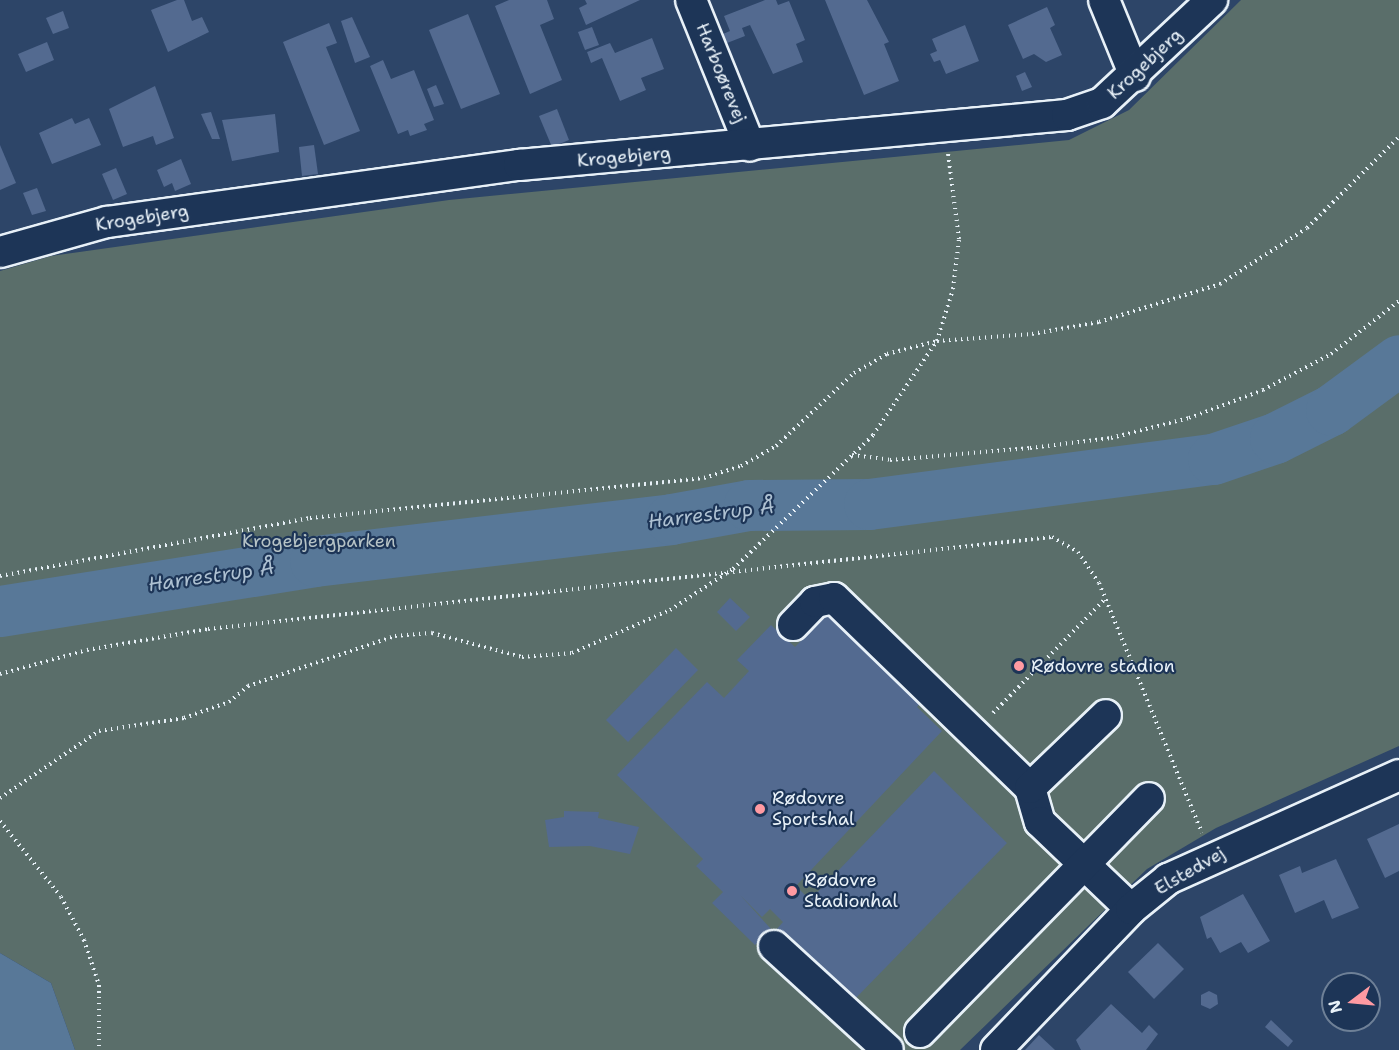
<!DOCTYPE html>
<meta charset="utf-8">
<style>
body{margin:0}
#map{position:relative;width:1399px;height:1050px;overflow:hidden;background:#2d4568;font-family:"Shantell Sans",sans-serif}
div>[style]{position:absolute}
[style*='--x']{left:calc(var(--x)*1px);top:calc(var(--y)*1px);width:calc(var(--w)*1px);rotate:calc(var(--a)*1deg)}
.green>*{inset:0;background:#5a6e6a}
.water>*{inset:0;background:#587898}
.river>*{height:51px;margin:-25.5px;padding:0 25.5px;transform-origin:25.5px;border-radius:25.5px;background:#587898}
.building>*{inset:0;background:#536a90}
.path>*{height:4px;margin-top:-2px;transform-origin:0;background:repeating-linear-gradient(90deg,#e8f1f8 0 1.5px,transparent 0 6px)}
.roads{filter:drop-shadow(2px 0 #e8f1f8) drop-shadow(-2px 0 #e8f1f8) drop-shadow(0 2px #e8f1f8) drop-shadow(0 -2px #e8f1f8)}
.minor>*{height:30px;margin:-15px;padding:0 15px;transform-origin:15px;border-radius:15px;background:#1d3557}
.dots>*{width:16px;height:16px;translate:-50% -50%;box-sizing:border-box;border:3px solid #1d3557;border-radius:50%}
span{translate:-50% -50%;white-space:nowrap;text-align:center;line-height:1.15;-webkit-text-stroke:4.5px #1d3557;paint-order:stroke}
.street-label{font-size:18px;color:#e8f1f8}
.park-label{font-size:18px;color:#b6c3c6}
.poi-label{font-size:18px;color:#e8f1f8}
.left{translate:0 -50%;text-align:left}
.water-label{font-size:20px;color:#aec1d2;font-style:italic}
.north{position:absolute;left:1321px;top:972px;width:60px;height:60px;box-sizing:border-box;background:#1d3557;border:2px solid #6e8097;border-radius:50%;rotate:254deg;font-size:16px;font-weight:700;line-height:24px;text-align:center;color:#e8f1f8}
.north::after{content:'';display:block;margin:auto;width:21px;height:27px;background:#ff9aa2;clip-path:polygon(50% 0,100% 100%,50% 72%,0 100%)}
</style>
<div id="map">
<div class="green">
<div style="clip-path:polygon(1241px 0,1399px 0,1399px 746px,1216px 828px,1147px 869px,960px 1050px,75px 1050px,51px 983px,0 953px,0 271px,51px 256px,449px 200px,1069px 140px,1129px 110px)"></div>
</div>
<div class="water">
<div style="clip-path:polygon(0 953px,51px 983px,75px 1050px,0 1050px)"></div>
</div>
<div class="river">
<div style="--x:0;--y:611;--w:319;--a:-9"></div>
<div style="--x:315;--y:561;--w:358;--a:-6.7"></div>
<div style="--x:671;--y:519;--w:79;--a:-10.2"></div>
<div style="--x:749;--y:505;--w:120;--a:-0.5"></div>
<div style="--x:869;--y:504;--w:347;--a:-7.5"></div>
<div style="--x:1213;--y:459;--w:65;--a:-18.7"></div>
<div style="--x:1275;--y:438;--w:63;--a:-26.6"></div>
<div style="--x:1331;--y:410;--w:84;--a:-36.3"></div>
</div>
<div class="building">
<div style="clip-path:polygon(177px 0,184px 0,192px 21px,202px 17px,209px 32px,168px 52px,151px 10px)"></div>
<div style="clip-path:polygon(509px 0,547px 0,554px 19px,540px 25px,562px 80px,530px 94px,495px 6px)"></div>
<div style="clip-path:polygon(585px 0,640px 0,586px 25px,579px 8px,587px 4px)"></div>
<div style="clip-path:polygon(765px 0,776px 0,778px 5px,789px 1px,805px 40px,796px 44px,803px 62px,773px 74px,750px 25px,742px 28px,745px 36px,727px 43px,723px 34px,730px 31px,724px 16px)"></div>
<div style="clip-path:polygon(825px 0,867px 0,889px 42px,884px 44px,899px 81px,864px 95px)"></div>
<div style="clip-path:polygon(1047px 7px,1055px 25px,1050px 28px,1062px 55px,1046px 62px,1034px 54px,1023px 59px,1008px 25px)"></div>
<div style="clip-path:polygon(63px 11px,69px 28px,53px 34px,46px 18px)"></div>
<div style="clip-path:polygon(468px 14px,500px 94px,461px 109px,429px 30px)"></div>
<div style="clip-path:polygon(352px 17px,370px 57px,355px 63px,341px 21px)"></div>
<div style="clip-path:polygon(329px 23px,337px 43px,326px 47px,360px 131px,324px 145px,283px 42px)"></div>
<div style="clip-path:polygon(965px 25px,979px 61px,946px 74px,940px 60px,934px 62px,930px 54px,937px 51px,932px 39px)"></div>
<div style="clip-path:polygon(592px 27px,599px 45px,585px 50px,578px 32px)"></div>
<div style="clip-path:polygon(652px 38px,664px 69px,641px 78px,646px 90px,620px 101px,602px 58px,591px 63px,587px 52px,610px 43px,615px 53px)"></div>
<div style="clip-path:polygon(47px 42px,54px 60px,26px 72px,18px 54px)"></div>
<div style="clip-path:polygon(383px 60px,391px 79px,414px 70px,434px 120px,424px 124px,427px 130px,410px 136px,408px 130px,398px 134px,370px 66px)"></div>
<div style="clip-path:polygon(1025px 72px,1032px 87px,1022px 91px,1016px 76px)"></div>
<div style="clip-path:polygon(436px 85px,444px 104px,434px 107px,427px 89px)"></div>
<div style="clip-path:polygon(155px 86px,174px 138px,156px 145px,153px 136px,123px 147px,109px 109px)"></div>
<div style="clip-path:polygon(557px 109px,569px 140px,552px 147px,539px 116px)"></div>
<div style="clip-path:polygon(211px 112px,220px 139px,212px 139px,201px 114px)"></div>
<div style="clip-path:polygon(275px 114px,279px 152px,232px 161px,222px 120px)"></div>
<div style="clip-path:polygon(72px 118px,75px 124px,89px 118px,101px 145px,52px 164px,39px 133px)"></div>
<div style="clip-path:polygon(0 145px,16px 183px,0 190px)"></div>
<div style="clip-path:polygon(314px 145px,318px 174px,302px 176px,299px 147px)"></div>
<div style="clip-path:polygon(181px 159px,191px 184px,175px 191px,172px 183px,164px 187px,157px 170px)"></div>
<div style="clip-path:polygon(116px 168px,127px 194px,113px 200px,102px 174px)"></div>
<div style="clip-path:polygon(37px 188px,46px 211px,32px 215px,23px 193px)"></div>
<div style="clip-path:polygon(730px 598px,750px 617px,736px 631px,717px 612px)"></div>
<div style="clip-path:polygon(830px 611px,922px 701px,917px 707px,942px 731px,796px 886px,810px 900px,934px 771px,1007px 843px,851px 1003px,776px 930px,783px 922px,770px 909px,762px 917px,740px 895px,771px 929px,755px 945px,712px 903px,723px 892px,696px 866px,703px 859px,617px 775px,707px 682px,724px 698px,749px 671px,737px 660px,771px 625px,795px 647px)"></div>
<div style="clip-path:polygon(676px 648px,698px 670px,628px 742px,606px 720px)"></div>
<div style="clip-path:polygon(564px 811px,599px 812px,598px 818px,639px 827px,630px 854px,590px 846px,549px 847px,545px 820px,564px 817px)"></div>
<div style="clip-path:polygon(1399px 824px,1399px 871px,1385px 878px,1367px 839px)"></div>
<div style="clip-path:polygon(1336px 859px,1359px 908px,1332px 919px,1324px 900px,1295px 913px,1279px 875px,1300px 866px,1302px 873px)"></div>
<div style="clip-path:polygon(1243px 894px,1270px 941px,1248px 953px,1241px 942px,1220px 953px,1211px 937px,1207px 939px,1200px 917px)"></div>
<div style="clip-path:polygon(1158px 943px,1184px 969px,1154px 999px,1128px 972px)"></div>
<div style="clip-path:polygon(1209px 991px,1217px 995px,1218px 1004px,1210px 1009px,1201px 1005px,1201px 995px)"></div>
<div style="clip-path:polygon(1111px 1004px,1142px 1033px,1149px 1025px,1158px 1034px,1146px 1050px,1081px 1050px,1076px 1040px)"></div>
<div style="clip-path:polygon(1271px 1020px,1293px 1041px,1288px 1047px,1265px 1027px)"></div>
<div style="clip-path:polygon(1039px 1035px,1055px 1050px,1025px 1050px)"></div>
</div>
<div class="path">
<div style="--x:852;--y:455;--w:38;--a:7"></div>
<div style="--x:890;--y:460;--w:141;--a:-4.9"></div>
<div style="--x:1030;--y:448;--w:82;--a:-7"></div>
<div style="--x:1111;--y:438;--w:81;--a:-14.4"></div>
<div style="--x:1189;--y:418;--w:79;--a:-20.7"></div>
<div style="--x:1263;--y:390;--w:77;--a:-27.9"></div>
<div style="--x:1331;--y:354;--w:86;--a:-37.9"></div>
<div style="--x:0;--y:576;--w:315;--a:-10.6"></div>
<div style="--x:310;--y:518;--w:396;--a:-5.8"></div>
<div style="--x:704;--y:478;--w:39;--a:-18"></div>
<div style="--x:741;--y:466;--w:40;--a:-29.7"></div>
<div style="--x:776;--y:446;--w:107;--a:-43.1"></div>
<div style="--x:854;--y:373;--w:38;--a:-30"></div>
<div style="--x:887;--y:354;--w:52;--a:-14.6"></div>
<div style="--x:937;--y:341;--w:95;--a:-4.2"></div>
<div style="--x:1032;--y:334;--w:68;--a:-10.2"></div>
<div style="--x:1099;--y:322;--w:127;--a:-17.4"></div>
<div style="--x:1220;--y:284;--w:103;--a:-32.8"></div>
<div style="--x:1307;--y:228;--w:129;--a:-44.7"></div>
<div style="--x:0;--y:674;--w:90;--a:-15.4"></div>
<div style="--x:87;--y:650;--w:123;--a:-9.8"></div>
<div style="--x:208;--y:629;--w:849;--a:-6.22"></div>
<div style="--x:1052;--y:537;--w:30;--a:30"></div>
<div style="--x:1078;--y:552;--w:37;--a:56"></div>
<div style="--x:1099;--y:583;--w:270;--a:67.6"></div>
<div style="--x:993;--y:713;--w:160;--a:-45.5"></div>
<div style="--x:0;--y:798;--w:120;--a:-34.1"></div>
<div style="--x:99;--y:731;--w:86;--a:-8.7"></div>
<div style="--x:184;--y:718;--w:48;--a:-19.6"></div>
<div style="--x:229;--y:702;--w:25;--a:-40"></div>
<div style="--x:248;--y:686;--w:155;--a:-18.8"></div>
<div style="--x:395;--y:636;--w:37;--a:-5"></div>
<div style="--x:432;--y:633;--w:93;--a:14.9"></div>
<div style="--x:522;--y:657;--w:50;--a:-4.6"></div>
<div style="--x:572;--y:653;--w:107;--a:-23.7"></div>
<div style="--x:670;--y:610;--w:75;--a:-33.1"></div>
<div style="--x:733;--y:569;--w:194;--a:-43.7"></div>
<div style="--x:873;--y:435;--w:114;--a:-55.8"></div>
<div style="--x:937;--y:341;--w:54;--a:-72.9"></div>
<div style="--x:953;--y:289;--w:50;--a:-83.2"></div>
<div style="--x:959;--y:239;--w:87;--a:-97.3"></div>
<div style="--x:0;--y:821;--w:97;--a:51.2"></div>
<div style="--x:61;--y:897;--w:49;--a:61.9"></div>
<div style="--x:84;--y:940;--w:47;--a:71.6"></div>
<div style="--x:99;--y:985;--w:65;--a:90"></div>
</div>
<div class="roads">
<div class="minor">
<div style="--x:691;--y:0;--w:157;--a:68"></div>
<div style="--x:1104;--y:0;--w:82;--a:67.8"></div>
<div style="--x:0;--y:252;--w:111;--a:-15.7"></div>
<div style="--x:107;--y:222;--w:416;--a:-7.9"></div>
<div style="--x:519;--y:165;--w:550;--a:-5.21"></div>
<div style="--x:1067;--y:115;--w:37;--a:-19"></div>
<div style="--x:1102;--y:103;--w:151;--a:-43.1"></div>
<div style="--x:793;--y:625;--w:32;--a:-46"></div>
<div style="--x:815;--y:602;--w:19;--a:-12"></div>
<div style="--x:834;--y:598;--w:273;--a:44.1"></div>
<div style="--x:1030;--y:788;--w:35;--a:74"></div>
<div style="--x:1040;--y:822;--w:126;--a:43.7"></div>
<div style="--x:1030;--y:788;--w:105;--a:-43.8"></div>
<div style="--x:774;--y:946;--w:154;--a:42.4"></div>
<div style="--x:920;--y:1032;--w:327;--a:-45.6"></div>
<div style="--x:996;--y:1050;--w:195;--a:-46.2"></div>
<div style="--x:1131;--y:909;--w:48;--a:-39"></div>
<div style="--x:1168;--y:879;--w:253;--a:-24.2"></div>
</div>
</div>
<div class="dots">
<div style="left:1019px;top:666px;background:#ff9aa2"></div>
<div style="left:760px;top:809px;background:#ff9aa2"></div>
<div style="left:792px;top:891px;background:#ff9aa2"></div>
</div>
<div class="street-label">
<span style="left:1145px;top:64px;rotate:-43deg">Krogebjerg</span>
<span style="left:721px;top:73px;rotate:68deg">Harboørevej</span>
<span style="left:624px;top:157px;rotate:-5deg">Krogebjerg</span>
<span style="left:142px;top:218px;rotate:-9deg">Krogebjerg</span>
<span style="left:1190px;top:871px;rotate:-30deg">Elstedvej</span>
</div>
<div class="park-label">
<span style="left:319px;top:541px">Krogebjergparken</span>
</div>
<div class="poi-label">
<span class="left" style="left:1031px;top:666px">Rødovre stadion</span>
<span class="left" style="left:772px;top:809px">Rødovre<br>Sportshal</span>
<span class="left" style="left:804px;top:891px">Rødovre<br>Stadionhal</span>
</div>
<div class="water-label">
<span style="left:711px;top:514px;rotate:-7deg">Harrestrup Å</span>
<span style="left:211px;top:576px;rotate:-8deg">Harrestrup Å</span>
</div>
<div class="north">N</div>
</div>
